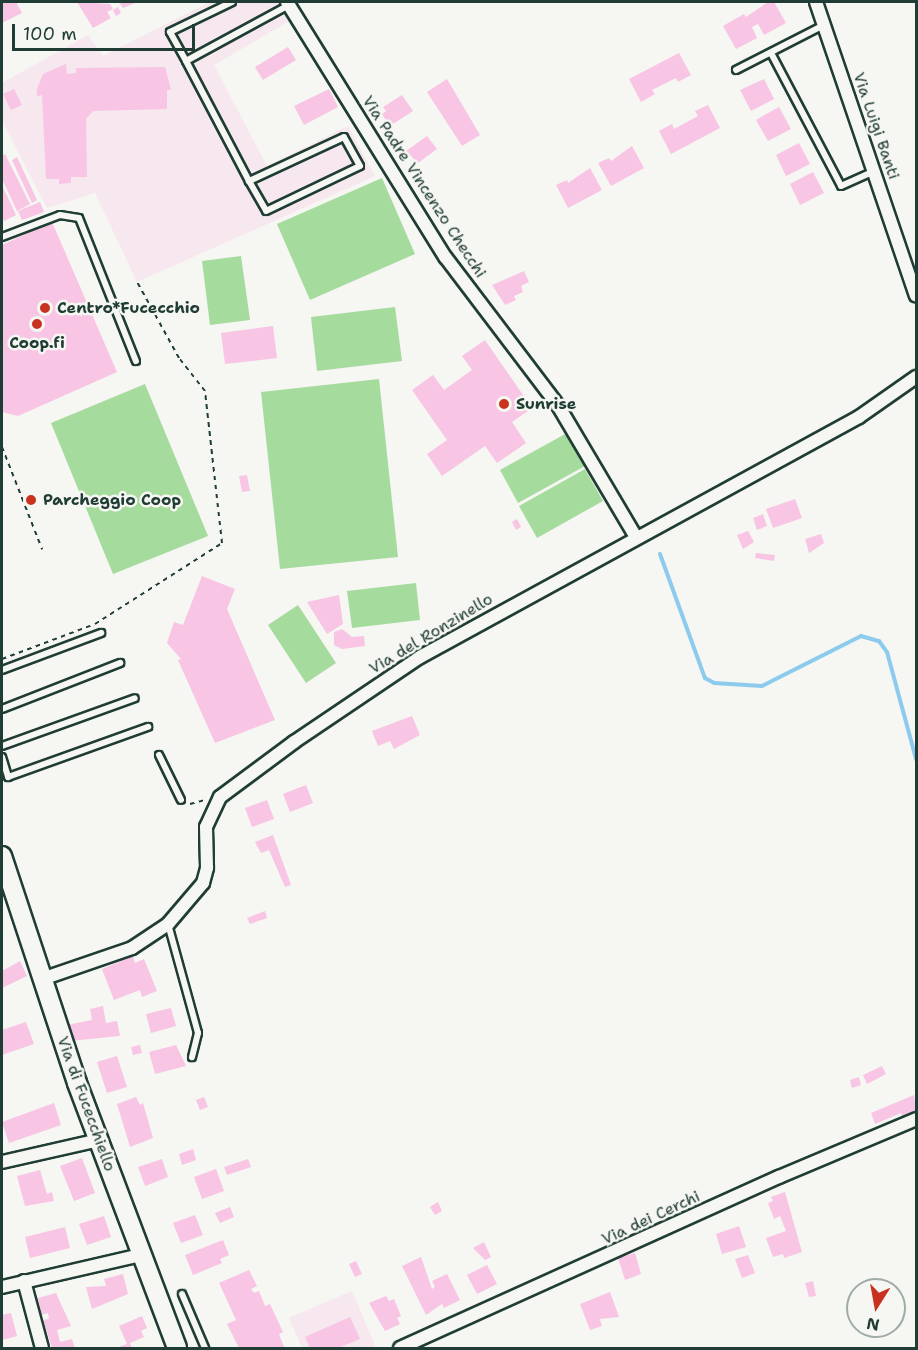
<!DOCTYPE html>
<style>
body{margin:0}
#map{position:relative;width:918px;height:1350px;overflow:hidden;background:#f6f6f2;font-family:"Shantell Sans",sans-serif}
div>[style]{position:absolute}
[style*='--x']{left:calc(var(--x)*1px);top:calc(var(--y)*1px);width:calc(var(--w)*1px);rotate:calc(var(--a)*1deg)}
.built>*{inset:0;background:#f7e7ee}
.green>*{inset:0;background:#a6db9e}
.stream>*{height:4px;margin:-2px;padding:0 2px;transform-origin:2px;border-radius:2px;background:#8dcbee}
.building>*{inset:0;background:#f8c5e4}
.path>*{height:2px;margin-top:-1px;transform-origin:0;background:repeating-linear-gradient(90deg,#1f3d34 0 4.5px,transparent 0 9px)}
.roads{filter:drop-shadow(2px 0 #1f3d34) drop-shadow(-2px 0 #1f3d34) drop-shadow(0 2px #1f3d34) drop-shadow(0 -2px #1f3d34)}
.service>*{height:6px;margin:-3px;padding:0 3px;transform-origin:3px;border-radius:3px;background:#f6f6f2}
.minor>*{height:12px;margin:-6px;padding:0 6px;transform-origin:6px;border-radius:6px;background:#f6f6f2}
.secondary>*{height:18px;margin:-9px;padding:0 9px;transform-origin:9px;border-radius:9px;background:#f6f6f2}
.dots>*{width:16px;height:16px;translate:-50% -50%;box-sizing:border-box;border:3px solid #f6f6f2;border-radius:50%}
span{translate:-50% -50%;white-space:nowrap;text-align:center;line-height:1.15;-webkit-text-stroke:5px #f6f6f2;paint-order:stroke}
.street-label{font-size:16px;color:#1f3d34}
.poi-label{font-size:16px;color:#1f3d34;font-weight:700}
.left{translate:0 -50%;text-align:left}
.frame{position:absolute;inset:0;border:3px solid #1f3d34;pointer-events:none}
.north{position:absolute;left:846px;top:1278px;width:60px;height:60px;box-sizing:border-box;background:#f6f6f2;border:2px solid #a0aca6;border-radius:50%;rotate:191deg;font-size:16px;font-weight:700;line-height:24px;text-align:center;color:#1f3d34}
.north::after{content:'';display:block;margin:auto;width:21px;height:27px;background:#c8321e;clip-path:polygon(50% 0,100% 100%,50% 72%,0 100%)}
.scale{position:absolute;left:12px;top:24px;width:183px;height:27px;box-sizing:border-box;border:3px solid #1f3d34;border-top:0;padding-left:8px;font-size:18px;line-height:21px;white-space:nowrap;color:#1f3d34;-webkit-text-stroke:4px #f6f6f2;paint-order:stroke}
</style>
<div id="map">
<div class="built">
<div style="clip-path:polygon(210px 2px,287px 2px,296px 17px,214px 65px,267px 166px,348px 126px,375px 176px,137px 282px,95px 193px,47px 208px,2px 120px,2px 83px,88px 35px,103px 56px)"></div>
<div style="clip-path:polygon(352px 1291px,376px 1348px,302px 1348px,289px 1318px)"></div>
</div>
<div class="green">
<div style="clip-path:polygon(382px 178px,415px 254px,310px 300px,277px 224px)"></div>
<div style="clip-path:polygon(241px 256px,250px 320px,210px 325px,202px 261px)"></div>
<div style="clip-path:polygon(395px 307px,402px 361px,317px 371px,311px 317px)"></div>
<div style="clip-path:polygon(379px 379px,398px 557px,280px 569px,261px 392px)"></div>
<div style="clip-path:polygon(145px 384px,208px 536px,113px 574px,51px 423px)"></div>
<div style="clip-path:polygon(567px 433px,585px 466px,518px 503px,500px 470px)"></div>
<div style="clip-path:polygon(585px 469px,603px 501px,537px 538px,519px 506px)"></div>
<div style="clip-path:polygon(416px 583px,420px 620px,352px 628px,347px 591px)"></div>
<div style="clip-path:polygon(298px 605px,336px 663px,306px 683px,268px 625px)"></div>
</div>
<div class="stream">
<div style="--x:660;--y:554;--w:132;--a:70.1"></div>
<div style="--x:705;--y:678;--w:10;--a:29"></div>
<div style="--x:714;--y:683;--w:48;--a:3.6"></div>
<div style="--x:762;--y:686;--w:111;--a:-26.8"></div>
<div style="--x:861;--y:636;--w:19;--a:16"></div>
<div style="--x:879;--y:641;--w:14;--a:54"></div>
<div style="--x:887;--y:652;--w:111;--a:74.8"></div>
</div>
<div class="building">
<div style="clip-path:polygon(2px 2px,16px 2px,22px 13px,2px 23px)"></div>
<div style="clip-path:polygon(77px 2px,110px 4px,113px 9px,107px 12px,111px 18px,93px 28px)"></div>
<div style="clip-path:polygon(119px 2px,137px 2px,123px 8px)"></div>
<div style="clip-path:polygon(768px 2px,774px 2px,786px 23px,764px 35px,758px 24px,752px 27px,757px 38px,736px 49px,723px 26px,744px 14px,746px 17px)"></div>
<div style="clip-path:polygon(118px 7px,121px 13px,116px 16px,113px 10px)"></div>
<div style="clip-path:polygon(288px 47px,296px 60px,263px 80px,255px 67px)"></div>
<div style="clip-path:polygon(679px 53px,691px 75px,678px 82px,676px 78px,652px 90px,655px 94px,641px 102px,629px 79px)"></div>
<div style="clip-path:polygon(66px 64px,67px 74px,76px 73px,76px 68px,165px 67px,171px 90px,167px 90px,167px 109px,93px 111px,86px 119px,87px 177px,71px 177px,71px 183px,59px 184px,59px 179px,46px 179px,42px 95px,37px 96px,37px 89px,43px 74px)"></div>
<div style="clip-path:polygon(447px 79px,480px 135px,462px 146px,427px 92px)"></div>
<div style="clip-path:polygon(764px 79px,774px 99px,751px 111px,740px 90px)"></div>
<div style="clip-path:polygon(14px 89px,22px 105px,11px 110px,3px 94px)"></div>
<div style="clip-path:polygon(329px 89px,338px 107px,304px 125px,294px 106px)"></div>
<div style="clip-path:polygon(402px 95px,413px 111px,390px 126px,382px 114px,386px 111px,383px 107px)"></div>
<div style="clip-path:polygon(708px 105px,720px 128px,671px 154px,659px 131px,672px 124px,674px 129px,698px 116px,695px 111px)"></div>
<div style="clip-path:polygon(779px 107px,791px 129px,768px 141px,756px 120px)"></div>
<div style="clip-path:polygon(427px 136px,437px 149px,418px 163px,406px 151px)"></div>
<div style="clip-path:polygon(799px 143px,810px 164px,786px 176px,776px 155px)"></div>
<div style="clip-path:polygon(632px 146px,644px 168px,611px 186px,598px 163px,609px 158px,611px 161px)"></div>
<div style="clip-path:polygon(5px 154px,30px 204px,17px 211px,2px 179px,2px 156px)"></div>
<div style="clip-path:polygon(17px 157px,37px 200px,32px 203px,12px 160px)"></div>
<div style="clip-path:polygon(590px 168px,602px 190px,568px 208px,556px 185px,567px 180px,568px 183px)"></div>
<div style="clip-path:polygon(813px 172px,824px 193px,800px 205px,790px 184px)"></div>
<div style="clip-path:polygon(2px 185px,16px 215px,4px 221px,2px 216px)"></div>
<div style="clip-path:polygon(40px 202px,44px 212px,22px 220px,18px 211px)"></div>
<div style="clip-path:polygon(52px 222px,117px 372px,18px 416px,2px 412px,2px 245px)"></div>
<div style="clip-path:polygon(524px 271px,529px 282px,521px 286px,523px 292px,514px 296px,516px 300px,505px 305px,492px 285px)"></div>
<div style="clip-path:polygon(273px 326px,277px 358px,225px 364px,221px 333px)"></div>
<div style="clip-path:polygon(485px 340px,532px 408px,512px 422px,526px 443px,497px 463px,485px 446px,442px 476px,427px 454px,447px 440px,412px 390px,433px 375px,444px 390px,472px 370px,462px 356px)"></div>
<div style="clip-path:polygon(247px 475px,250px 491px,242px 492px,239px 476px)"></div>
<div style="clip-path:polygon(795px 499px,802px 518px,773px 528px,766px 509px)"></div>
<div style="clip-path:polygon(763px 514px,767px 526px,757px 530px,753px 518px)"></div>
<div style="clip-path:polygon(517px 519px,521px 527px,516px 530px,512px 522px)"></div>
<div style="clip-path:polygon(748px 531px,754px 542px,743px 549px,737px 535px)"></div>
<div style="clip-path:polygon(821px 534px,824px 543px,809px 553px,805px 539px)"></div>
<div style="clip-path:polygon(756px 553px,775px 555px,774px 561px,755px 558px)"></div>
<div style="clip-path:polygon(202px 576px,235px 589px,227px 609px,275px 720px,215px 743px,178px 660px,181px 659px,167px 643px,174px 622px,183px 625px)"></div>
<div style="clip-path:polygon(339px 595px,343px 624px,327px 634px,307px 602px)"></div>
<div style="clip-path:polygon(342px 629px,352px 637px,364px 636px,365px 646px,342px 649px,334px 645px,334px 632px)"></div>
<div style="clip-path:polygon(412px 716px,420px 735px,394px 749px,390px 741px,378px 746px,372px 731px)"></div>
<div style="clip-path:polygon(306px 785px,313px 803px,290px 812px,283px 794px)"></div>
<div style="clip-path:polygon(267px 800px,274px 819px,252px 827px,245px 808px)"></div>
<div style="clip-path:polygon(273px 835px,291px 885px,285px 887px,269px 850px,261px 853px,255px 842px)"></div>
<div style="clip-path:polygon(265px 911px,267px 918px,250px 924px,247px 918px)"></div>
<div style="clip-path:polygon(133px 956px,135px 963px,144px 959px,157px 991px,142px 997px,140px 990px,114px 1000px,102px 969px)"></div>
<div style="clip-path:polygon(20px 961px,27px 976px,2px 988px,2px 971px)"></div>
<div style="clip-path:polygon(103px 1006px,106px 1023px,117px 1021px,120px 1036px,70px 1041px,67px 1025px,92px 1020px,90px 1009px)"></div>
<div style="clip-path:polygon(171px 1008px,176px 1026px,151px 1033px,146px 1014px)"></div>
<div style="clip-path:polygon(26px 1022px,34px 1044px,2px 1055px,2px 1030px)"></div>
<div style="clip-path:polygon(140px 1045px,142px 1053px,133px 1055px,131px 1047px)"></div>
<div style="clip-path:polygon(176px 1045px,186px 1066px,155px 1074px,149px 1052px)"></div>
<div style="clip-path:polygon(117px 1056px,127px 1087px,107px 1093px,97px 1062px)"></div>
<div style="clip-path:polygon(882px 1066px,886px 1074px,867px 1084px,863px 1075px)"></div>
<div style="clip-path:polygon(859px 1077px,861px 1085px,852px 1088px,850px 1080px)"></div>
<div style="clip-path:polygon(914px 1095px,916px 1113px,903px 1118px,901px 1113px,875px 1124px,871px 1113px)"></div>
<div style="clip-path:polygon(136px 1097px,140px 1105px,143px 1103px,153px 1138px,130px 1147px,117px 1104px)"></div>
<div style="clip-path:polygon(204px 1097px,208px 1107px,200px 1110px,196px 1100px)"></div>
<div style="clip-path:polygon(54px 1103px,61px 1125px,9px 1143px,2px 1122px)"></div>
<div style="clip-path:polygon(193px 1149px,196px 1160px,182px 1165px,179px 1154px)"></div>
<div style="clip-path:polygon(82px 1158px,95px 1193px,74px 1201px,60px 1166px)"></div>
<div style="clip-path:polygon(162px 1159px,168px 1177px,145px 1186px,138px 1167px)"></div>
<div style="clip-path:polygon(248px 1159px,251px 1167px,227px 1175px,224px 1167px)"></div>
<div style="clip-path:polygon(216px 1169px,224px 1191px,202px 1199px,194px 1177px)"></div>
<div style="clip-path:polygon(40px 1170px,47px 1194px,52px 1192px,54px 1201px,25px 1206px,17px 1176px)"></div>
<div style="clip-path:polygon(785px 1192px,802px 1252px,784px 1258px,783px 1254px,773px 1257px,766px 1238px,786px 1231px,780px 1216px,774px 1219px,768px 1203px,773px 1201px,771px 1197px)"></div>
<div style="clip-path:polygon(438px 1202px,442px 1211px,435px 1215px,430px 1207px)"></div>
<div style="clip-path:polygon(230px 1207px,234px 1217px,220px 1223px,215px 1213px)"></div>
<div style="clip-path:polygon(195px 1215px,203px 1235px,181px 1243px,173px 1223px)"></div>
<div style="clip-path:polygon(104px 1216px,111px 1237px,87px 1245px,79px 1224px)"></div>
<div style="clip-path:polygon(739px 1226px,746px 1247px,722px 1254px,716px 1234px)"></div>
<div style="clip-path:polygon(65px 1227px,70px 1248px,30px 1258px,25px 1237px)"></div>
<div style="clip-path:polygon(223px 1240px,229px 1255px,220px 1259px,222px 1263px,193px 1275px,185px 1255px)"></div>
<div style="clip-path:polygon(484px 1242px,491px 1257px,485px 1260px,473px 1248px)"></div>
<div style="clip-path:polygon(635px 1253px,641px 1274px,625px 1280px,618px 1258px)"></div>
<div style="clip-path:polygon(748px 1255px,755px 1273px,742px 1278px,735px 1259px)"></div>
<div style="clip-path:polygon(421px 1257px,432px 1289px,435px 1287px,432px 1281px,447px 1274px,460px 1300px,444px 1308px,442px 1304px,426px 1315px,402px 1266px)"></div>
<div style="clip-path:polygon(356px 1261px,362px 1274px,355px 1277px,349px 1264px)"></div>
<div style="clip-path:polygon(487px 1265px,497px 1284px,477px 1294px,467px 1275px)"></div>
<div style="clip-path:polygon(249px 1270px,257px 1286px,251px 1289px,254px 1293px,259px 1291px,265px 1306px,270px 1304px,283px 1332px,279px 1334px,284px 1347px,280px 1348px,239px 1348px,227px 1324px,236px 1320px,219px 1283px)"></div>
<div style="clip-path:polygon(123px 1274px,128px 1294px,92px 1309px,86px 1287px,106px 1286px,104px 1279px)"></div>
<div style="clip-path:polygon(813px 1281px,816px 1296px,809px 1297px,805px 1283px)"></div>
<div style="clip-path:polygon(610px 1292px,619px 1317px,600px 1319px,602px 1326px,590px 1330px,580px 1304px)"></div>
<div style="clip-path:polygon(56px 1293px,71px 1326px,57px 1330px,60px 1342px,72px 1339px,75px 1348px,52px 1348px,43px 1320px,49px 1319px,48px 1313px,40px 1315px,35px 1299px)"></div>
<div style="clip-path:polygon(386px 1296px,389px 1301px,394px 1299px,401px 1316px,397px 1318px,400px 1324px,385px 1331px,369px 1303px)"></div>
<div style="clip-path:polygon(11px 1313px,17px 1336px,2px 1340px,2px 1315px)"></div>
<div style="clip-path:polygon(142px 1316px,147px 1328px,141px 1331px,144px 1337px,130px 1343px,132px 1348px,116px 1348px,127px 1344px,119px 1326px)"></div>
<div style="clip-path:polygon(350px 1317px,360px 1339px,338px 1348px,310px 1348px,305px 1337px)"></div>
</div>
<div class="path">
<div style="--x:2;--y:447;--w:110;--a:68.6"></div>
<div style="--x:2;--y:659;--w:99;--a:-20.6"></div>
<div style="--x:95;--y:624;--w:151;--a:-32.5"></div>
<div style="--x:222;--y:543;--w:153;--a:-96.4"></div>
<div style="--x:205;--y:391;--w:42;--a:-128.2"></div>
<div style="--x:179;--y:358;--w:87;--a:-118.9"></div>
<div style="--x:190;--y:804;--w:16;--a:-15"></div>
</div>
<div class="roads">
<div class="service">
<div style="--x:232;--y:2;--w:69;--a:154.2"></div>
<div style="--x:170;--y:32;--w:33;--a:61"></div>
<div style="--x:186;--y:61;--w:117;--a:-28.5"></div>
<div style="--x:771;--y:53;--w:150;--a:62.2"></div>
<div style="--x:841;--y:186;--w:36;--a:-24"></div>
<div style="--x:186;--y:61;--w:136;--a:62.3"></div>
<div style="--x:249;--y:181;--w:34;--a:60"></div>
<div style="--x:266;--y:211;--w:104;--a:-25.6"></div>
<div style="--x:360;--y:166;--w:33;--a:-119"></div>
<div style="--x:344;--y:137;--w:105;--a:155.1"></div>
<div style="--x:736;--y:70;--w:99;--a:-27.1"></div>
<div style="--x:2;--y:237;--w:62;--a:-20.8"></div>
<div style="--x:60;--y:215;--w:19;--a:9"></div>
<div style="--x:79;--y:218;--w:154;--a:68.3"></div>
<div style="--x:2;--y:670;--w:106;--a:-20.5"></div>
<div style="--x:2;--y:709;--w:127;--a:-21.3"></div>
<div style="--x:2;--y:746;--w:141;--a:-19.8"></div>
<div style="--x:159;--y:755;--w:50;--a:63.9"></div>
<div style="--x:2;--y:757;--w:21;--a:73"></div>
<div style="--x:8;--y:777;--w:149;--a:-19.7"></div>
<div style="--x:168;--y:924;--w:113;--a:74.6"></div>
<div style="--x:198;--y:1033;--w:25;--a:104"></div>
<div style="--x:182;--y:1294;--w:59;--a:66.9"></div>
</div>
<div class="minor">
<div style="--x:287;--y:2;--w:301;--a:58.2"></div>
<div style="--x:446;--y:258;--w:187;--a:52.8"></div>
<div style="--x:559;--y:407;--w:151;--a:59.4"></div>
<div style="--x:816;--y:2;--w:310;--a:71.2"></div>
<div style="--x:42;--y:979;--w:95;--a:-19"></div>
<div style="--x:132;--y:948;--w:43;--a:-33.7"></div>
<div style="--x:168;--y:924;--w:54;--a:-49.5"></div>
<div style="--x:203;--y:883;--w:16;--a:-75"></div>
<div style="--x:207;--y:868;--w:41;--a:-91.4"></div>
<div style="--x:206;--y:827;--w:33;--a:-65"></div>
<div style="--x:220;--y:797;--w:92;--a:-36.6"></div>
<div style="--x:294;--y:742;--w:152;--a:-34"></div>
<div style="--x:420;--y:657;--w:500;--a:-28.67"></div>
<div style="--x:859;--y:417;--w:70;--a:-35.1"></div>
<div style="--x:2;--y:1162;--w:99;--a:-12.8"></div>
<div style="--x:24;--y:1281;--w:69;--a:75"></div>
<div style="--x:2;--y:1287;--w:143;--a:-13"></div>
<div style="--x:400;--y:1348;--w:416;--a:-24.3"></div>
<div style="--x:779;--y:1177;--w:149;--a:-22.9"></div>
</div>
<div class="secondary">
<div style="--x:2;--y:856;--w:239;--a:71.7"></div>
<div style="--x:77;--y:1083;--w:283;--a:69.3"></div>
</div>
</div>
<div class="dots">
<div style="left:45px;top:308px;background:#c8321e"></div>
<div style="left:37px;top:324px;background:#c8321e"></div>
<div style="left:504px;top:404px;background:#c8321e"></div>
<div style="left:31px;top:500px;background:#c8321e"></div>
</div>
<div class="street-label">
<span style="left:876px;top:126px;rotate:71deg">Via Luigi Banti</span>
<span style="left:424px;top:187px;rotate:57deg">Via Padre Vincenzo Checchi</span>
<span style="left:431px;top:634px;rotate:-31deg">Via del Ronzinello</span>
<span style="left:86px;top:1104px;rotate:70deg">Via di Fucecchiello</span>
<span style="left:651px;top:1218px;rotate:-25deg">Via dei Cerchi</span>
</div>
<div class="poi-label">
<span class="left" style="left:57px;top:308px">Centro*Fucecchio</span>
<span style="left:37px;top:343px">Coop.fi</span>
<span class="left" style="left:516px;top:404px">Sunrise</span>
<span class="left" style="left:43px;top:500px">Parcheggio Coop</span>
</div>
<div class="frame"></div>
<div class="north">N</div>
<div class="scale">100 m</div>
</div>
